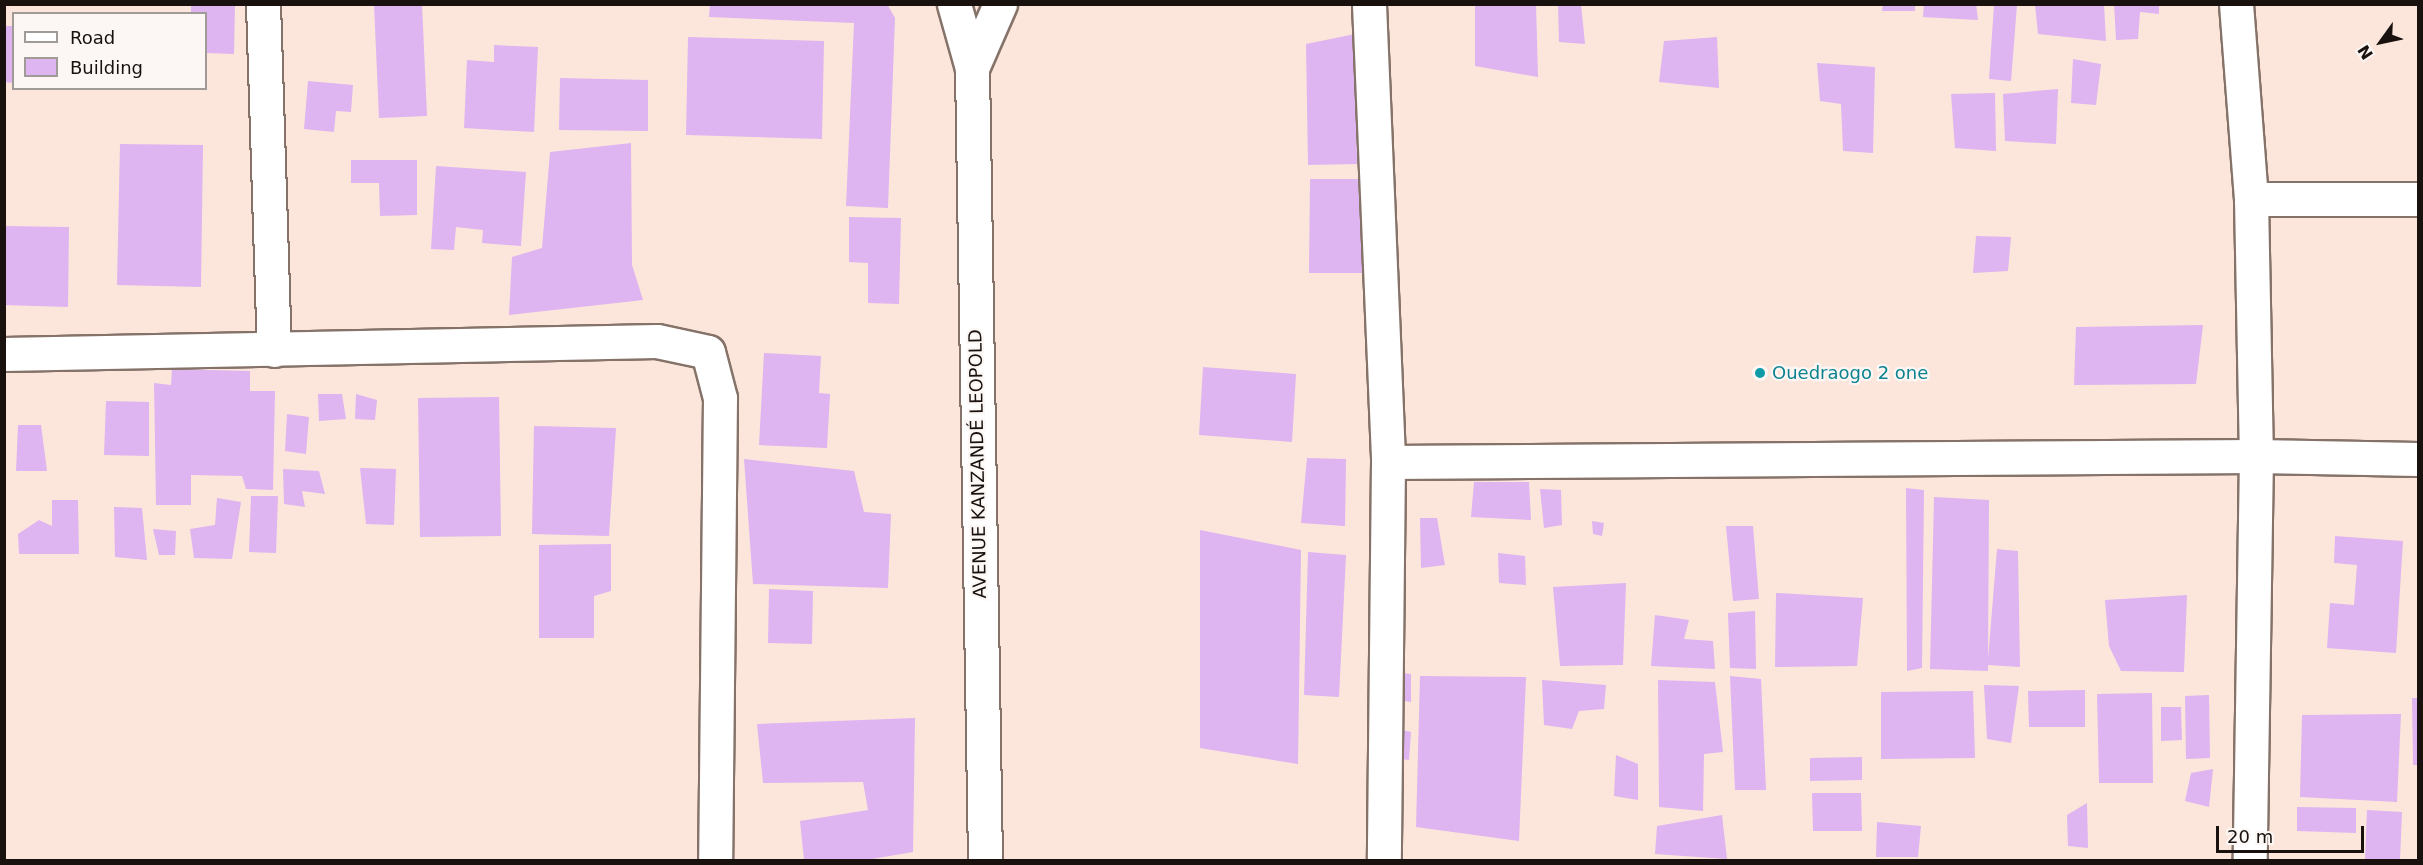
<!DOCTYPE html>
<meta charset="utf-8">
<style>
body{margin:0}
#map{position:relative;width:2423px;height:865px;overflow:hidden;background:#fce6db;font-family:"DejaVu Sans",sans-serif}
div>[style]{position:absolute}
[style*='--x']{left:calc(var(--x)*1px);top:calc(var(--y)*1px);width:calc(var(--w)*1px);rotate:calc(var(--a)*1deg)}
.building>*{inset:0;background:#deb4f1}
.roads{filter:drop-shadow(2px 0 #857269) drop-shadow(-2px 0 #857269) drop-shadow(0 2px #857269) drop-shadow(0 -2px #857269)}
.street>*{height:33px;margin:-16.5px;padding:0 16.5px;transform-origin:16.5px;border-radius:16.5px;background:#fff}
.dots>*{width:16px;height:16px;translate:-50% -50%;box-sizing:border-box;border:3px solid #fcf7f5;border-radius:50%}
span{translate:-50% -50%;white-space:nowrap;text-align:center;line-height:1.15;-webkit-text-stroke:4.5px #fcf7f5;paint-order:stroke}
.culture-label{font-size:18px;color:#0d838f}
.left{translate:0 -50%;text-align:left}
.street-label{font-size:18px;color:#18110d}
.frame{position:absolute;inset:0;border:6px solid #18110d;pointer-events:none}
.legend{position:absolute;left:12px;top:12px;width:195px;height:78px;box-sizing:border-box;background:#fcf7f5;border:2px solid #a19b98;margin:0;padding:8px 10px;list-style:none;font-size:18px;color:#18110d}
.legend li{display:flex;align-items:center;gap:12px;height:30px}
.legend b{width:30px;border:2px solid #a19b98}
.north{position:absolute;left:2351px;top:12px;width:60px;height:60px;-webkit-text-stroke:4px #fcf7f5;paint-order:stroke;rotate:237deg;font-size:16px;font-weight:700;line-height:24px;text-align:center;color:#18110d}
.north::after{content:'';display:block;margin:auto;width:21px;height:27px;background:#18110d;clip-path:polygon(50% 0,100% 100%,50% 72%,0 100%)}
.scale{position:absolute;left:2216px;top:826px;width:148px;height:27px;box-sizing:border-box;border:3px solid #18110d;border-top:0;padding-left:8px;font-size:18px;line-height:21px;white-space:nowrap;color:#18110d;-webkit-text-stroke:4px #fcf7f5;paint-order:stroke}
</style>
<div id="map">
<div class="building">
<div style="clip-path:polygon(191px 4px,235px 4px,234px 54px,206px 53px,206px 14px,191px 14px)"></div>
<div style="clip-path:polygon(374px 4px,422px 4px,427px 116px,379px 118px)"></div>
<div style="clip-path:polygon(710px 4px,887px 4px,895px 18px,888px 208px,846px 206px,854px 23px,709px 17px)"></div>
<div style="clip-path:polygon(1475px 4px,1536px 4px,1538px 77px,1475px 66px)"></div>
<div style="clip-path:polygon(1558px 4px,1581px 4px,1585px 44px,1559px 42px)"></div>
<div style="clip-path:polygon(1883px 4px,1915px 4px,1915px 11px,1882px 11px)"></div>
<div style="clip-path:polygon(1924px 4px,1976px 4px,1978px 20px,1923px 17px)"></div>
<div style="clip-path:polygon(2035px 4px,2104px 4px,2106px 41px,2038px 34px)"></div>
<div style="clip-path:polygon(2114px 4px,2159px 4px,2159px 14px,2140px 12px,2138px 39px,2116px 40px)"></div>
<div style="clip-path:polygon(1994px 5px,2017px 5px,2011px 81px,1989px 79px)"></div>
<div style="clip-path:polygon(5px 26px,14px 26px,14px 83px,4px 82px)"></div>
<div style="clip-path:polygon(1355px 34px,1357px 164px,1308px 165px,1306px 44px)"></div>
<div style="clip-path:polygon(688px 37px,824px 41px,822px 139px,686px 135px)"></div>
<div style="clip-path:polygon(1717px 37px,1719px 88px,1659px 82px,1664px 41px)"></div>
<div style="clip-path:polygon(494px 45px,538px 47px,534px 132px,464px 128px,467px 60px,494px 62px)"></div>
<div style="clip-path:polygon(2073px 59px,2101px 64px,2096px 105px,2071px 103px)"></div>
<div style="clip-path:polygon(1817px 63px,1875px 67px,1873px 153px,1843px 151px,1841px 104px,1820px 101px)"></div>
<div style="clip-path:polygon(560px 78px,648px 80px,648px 131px,559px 130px)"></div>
<div style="clip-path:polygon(308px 81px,353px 85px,351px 112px,336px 111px,334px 132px,304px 129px)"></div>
<div style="clip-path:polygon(2058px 89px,2056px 144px,2005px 141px,2003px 94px)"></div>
<div style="clip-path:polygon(1995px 93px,1996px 151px,1955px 148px,1951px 94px)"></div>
<div style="clip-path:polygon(631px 143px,632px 265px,643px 300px,509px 315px,512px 257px,542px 248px,550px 152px)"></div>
<div style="clip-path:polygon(120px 144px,203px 145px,201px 287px,117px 285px)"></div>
<div style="clip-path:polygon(351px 160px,417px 160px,417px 215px,380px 216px,379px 183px,351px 183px)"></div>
<div style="clip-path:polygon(436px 166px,526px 172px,521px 246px,482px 243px,483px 230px,456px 227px,454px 250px,431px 249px)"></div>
<div style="clip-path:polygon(1310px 179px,1358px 179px,1363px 273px,1309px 273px)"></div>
<div style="clip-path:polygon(849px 217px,901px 218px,899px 304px,868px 303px,868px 263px,849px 262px)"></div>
<div style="clip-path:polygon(4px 226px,69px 227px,68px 307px,4px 305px)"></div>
<div style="clip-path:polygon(1976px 236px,2011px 237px,2008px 271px,1973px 273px)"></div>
<div style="clip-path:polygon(2203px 325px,2196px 384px,2074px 385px,2076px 327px)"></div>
<div style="clip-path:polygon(764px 353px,821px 356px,819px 393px,830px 394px,827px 448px,759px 445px)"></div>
<div style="clip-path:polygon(1203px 367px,1296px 374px,1292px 442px,1199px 435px)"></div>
<div style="clip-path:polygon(172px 369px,250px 371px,250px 391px,275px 391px,273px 490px,246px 489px,242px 476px,191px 475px,191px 505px,156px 505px,154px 383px,171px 385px)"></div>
<div style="clip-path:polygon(318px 394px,342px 394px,346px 419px,319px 421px)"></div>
<div style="clip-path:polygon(356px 394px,377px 400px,375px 420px,355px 419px)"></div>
<div style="clip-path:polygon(499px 397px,501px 536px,420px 537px,418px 398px)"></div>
<div style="clip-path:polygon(106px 401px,149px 402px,149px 456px,104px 455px)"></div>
<div style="clip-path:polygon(287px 414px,309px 417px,306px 454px,285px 451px)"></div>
<div style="clip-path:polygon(18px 425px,41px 425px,47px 471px,16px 471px)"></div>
<div style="clip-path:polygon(534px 426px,616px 428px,609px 536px,532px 534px)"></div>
<div style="clip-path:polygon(1307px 458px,1346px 459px,1345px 526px,1301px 523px)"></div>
<div style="clip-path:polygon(744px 459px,854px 471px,864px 512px,891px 514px,888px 588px,753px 584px)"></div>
<div style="clip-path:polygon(360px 468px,396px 469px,394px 525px,366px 524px)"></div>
<div style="clip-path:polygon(283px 469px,319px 471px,325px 494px,302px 491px,305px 507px,284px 504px)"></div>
<div style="clip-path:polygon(1474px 482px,1529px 482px,1531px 520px,1471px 517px)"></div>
<div style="clip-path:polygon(1906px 488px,1924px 490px,1922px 668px,1907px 671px)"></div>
<div style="clip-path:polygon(1540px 489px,1561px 490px,1562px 525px,1544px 528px)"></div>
<div style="clip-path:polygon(251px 496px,278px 496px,276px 553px,249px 552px)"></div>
<div style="clip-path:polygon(1934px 497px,1989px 500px,1988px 659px,1997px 549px,2018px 551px,2020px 667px,1988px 665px,1988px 671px,1930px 669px)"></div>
<div style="clip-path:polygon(217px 498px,241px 502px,232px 559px,194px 558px,190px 529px,215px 525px)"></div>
<div style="clip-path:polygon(52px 500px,78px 500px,79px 554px,19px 554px,18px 534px,39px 520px,52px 526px)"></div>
<div style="clip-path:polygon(114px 507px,142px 508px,147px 560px,115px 557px)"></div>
<div style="clip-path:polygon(1420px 518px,1437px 518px,1445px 565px,1421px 568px)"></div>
<div style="clip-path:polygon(1592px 521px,1604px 523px,1602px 536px,1593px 534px)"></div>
<div style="clip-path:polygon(1726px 526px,1753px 526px,1759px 599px,1733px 601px)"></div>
<div style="clip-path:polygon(153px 529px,176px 531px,175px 555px,159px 555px)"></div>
<div style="clip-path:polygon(1200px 530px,1301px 550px,1298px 764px,1200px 748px)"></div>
<div style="clip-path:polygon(2335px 536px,2403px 541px,2396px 653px,2327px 648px,2330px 603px,2354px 605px,2357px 565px,2334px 563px)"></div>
<div style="clip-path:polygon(611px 544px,611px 591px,594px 596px,594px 638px,539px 638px,539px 545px)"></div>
<div style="clip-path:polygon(1308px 552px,1346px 555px,1339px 697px,1304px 695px)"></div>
<div style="clip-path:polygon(1498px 553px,1525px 556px,1526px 585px,1499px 583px)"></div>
<div style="clip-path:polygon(1626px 583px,1623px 665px,1560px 666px,1553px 587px)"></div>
<div style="clip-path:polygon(769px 589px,813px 591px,812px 644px,768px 643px)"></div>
<div style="clip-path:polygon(1776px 593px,1863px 598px,1857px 666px,1775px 667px)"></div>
<div style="clip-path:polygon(2187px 595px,2184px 672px,2121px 671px,2109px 646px,2105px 600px)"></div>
<div style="clip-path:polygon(1755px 611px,1756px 669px,1730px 668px,1728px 613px)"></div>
<div style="clip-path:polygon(1655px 615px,1689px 620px,1684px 639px,1713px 641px,1715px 669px,1651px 666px)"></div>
<div style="clip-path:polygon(1394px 672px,1411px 674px,1411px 702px,1393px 699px)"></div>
<div style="clip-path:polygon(1420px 676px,1526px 677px,1519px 841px,1416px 827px)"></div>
<div style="clip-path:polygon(1730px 676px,1761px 679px,1766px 790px,1735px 790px)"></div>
<div style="clip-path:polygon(1542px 680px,1606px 685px,1604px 709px,1579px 711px,1572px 729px,1544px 725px)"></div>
<div style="clip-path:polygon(1658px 680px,1715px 682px,1723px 752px,1704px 754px,1703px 811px,1659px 807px)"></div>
<div style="clip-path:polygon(1984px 685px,2019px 686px,2011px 743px,1987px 739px)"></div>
<div style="clip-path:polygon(2085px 690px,2085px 727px,2029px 727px,2028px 691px)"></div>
<div style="clip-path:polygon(1973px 691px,1975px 758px,1881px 759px,1881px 692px)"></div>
<div style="clip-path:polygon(2152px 693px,2153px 783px,2099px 783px,2097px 694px)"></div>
<div style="clip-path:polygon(2209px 695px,2210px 758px,2186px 759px,2185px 696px)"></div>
<div style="clip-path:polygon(2412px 698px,2418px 698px,2418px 765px,2413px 765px)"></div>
<div style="clip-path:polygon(2161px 707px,2181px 707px,2182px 740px,2161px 741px)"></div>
<div style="clip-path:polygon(2401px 714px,2397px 802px,2300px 797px,2302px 715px)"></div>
<div style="clip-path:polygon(915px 718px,913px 852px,866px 860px,804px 860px,800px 821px,868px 810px,863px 782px,763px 783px,757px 724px)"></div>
<div style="clip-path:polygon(1393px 728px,1411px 732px,1409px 760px,1393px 758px)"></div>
<div style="clip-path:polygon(1616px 755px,1638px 764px,1638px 800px,1614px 796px)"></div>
<div style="clip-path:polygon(1862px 757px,1862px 780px,1810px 781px,1810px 758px)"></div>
<div style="clip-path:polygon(2213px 769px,2209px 807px,2185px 801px,2191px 773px)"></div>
<div style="clip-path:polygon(1812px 793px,1861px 793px,1862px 831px,1813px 831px)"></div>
<div style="clip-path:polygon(2087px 803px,2088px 848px,2068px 846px,2067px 815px)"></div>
<div style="clip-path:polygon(2297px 807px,2356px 808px,2356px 833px,2297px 831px)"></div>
<div style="clip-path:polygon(2367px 810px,2402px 812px,2400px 860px,2365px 860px)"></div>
<div style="clip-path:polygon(1722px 815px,1727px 859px,1655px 854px,1657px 826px)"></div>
<div style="clip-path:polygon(1877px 822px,1921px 826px,1918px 857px,1876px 857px)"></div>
</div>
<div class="roads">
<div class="street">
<div style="--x:263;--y:4;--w:346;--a:88.2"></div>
<div style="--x:954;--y:4;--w:66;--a:74.3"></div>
<div style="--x:972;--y:68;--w:792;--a:89.06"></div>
<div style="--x:1369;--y:4;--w:458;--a:87.6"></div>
<div style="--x:1388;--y:462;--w:398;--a:90.6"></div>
<div style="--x:2236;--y:4;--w:196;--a:85.6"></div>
<div style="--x:2251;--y:199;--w:257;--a:88.9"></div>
<div style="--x:2256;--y:456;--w:404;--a:90.9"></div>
<div style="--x:972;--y:68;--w:70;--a:-66.4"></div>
<div style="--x:2251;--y:199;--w:167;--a:0"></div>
<div style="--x:4;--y:354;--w:653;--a:-1.14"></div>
<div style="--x:657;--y:341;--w:52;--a:12.2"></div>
<div style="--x:708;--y:352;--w:48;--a:75.4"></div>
<div style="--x:720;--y:398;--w:462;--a:90.6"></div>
<div style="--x:1388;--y:462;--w:868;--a:-0.4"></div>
<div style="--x:2256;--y:456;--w:162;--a:1.1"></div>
</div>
</div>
<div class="dots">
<div style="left:1760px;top:373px;background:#0f9aa8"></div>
</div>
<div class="culture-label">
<span class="left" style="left:1772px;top:373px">Ouedraogo 2 one</span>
</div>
<div class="street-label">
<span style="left:978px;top:464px;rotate:-91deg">AVENUE KANZANDÉ LEOPOLD</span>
</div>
<div class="frame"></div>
<ul class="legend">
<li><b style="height:8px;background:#fff"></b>Road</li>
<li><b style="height:16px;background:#deb4f1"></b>Building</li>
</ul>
<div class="north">N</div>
<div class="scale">20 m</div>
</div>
